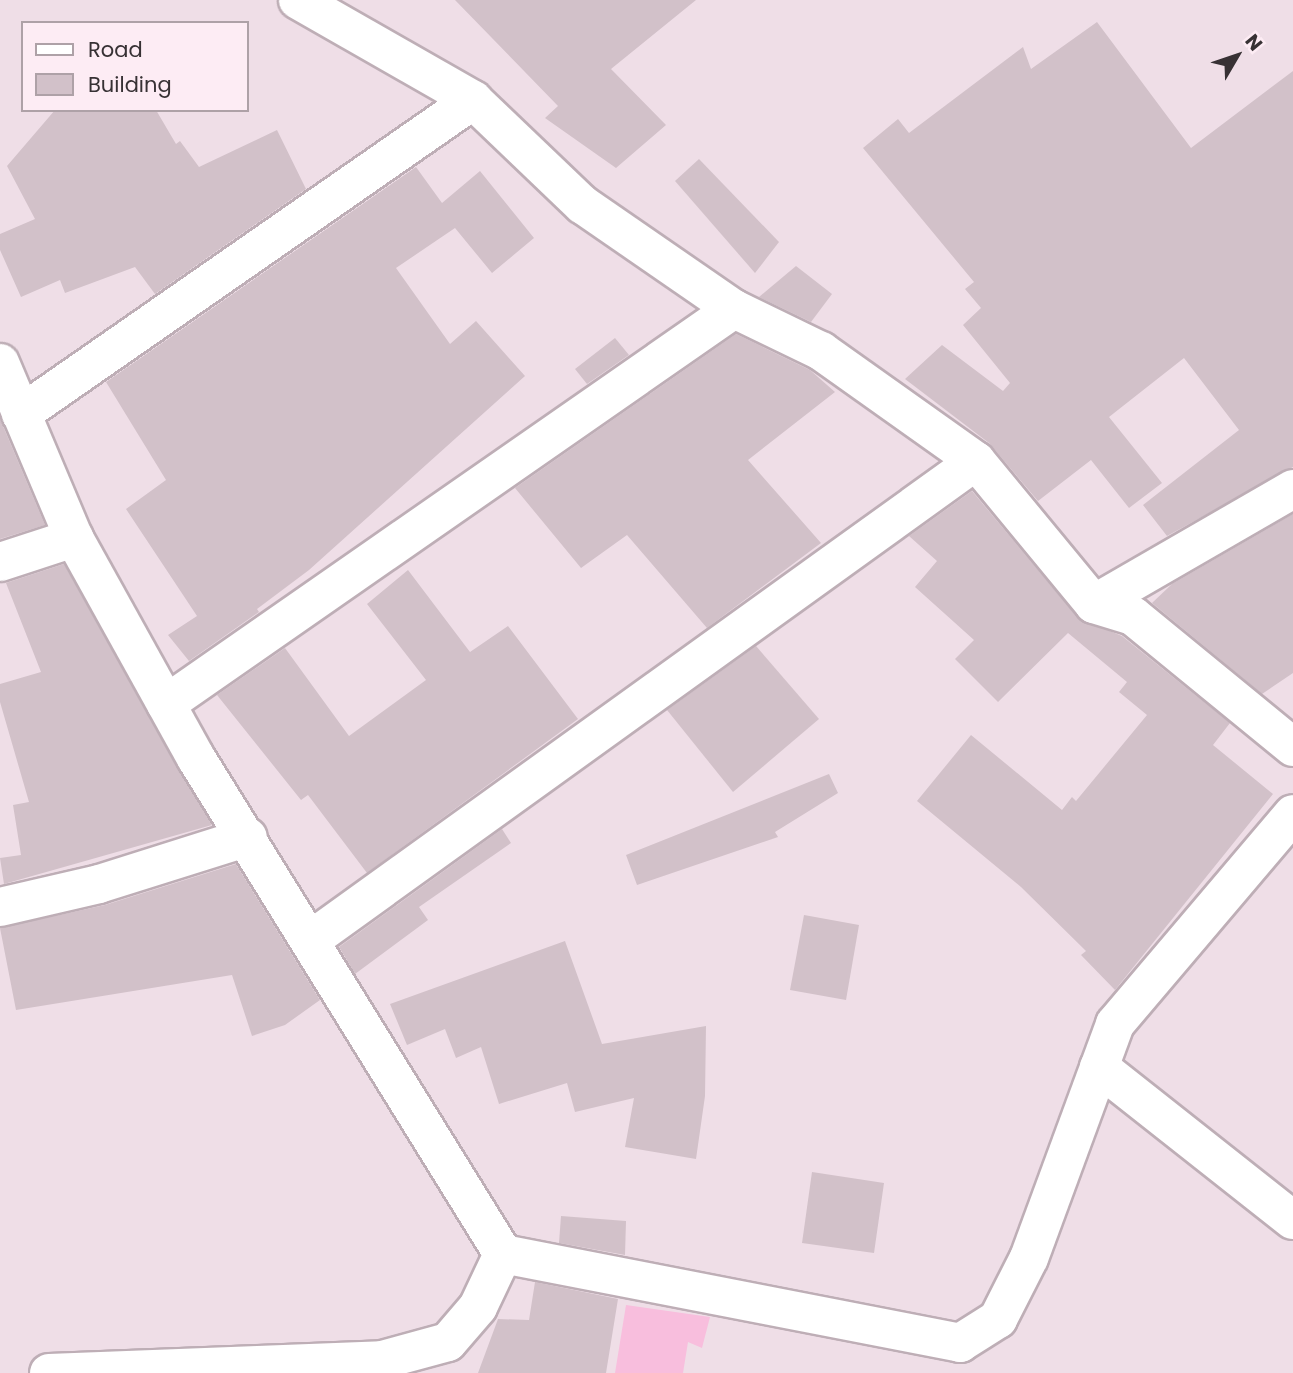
<!DOCTYPE html>
<style>
body{margin:0}
#map{position:relative;width:1293px;height:1373px;overflow:hidden;background:#efdee7;font-family:Poppins,sans-serif}
div>[style]{position:absolute}
[style*='--x']{left:calc(var(--x)*1px);top:calc(var(--y)*1px);width:calc(var(--w)*1px);rotate:calc(var(--a)*1deg)}
.green>*{inset:0;background:#f8bedd}
.building>*{inset:0;background:#d2c1c9}
.roads{filter:drop-shadow(2px 0 #beaeb6) drop-shadow(-2px 0 #beaeb6) drop-shadow(0 2px #beaeb6) drop-shadow(0 -2px #beaeb6)}
.minor>*{height:38px;margin:-19px;padding:0 19px;transform-origin:19px;border-radius:19px;background:#fff}
span{translate:-50% -50%;white-space:nowrap;text-align:center;line-height:1.15;-webkit-text-stroke:5px #fdecf4;paint-order:stroke}
.legend{position:absolute;left:21px;top:21px;width:228px;height:91px;box-sizing:border-box;background:#fdecf4;border:2px solid #aea1a7;margin:0;padding:9px 12px;list-style:none;font-size:21px;color:#373134}
.legend li{display:flex;align-items:center;gap:14px;height:35px}
.legend b{width:35px;border:2px solid #aea1a7}
.north{position:absolute;left:1202px;top:21px;width:70px;height:70px;-webkit-text-stroke:5px #fdecf4;paint-order:stroke;rotate:51deg;font-size:19px;font-weight:700;line-height:28px;text-align:center;color:#373134}
.north::after{content:'';display:block;margin:auto;width:24px;height:32px;background:#373134;clip-path:polygon(50% 0,100% 100%,50% 72%,0 100%)}
</style>
<div id="map">
<div class="green">
<div style="clip-path:polygon(626px 1305px,710px 1317px,702px 1348px,688px 1342px,683px 1373px,615px 1373px)"></div>
</div>
<div class="building">
<div style="clip-path:polygon(455px 0,696px 0,611px 69px,666px 125px,616px 168px,545px 118px,558px 106px)"></div>
<div style="clip-path:polygon(1097px 22px,1191px 148px,1293px 71px,1293px 467px,1167px 536px,1143px 505px,1239px 430px,1184px 358px,1109px 417px,1162px 483px,1129px 508px,1091px 460px,1038px 501px,989px 443px,905px 379px,942px 345px,1003px 391px,1010px 383px,963px 325px,981px 308px,965px 289px,974px 282px,863px 148px,898px 119px,909px 133px,1023px 47px,1031px 69px)"></div>
<div style="clip-path:polygon(55px 110px,156px 110px,176px 144px,180px 141px,199px 167px,277px 130px,306px 189px,155px 294px,135px 267px,65px 293px,60px 280px,21px 297px,0 250px,0 234px,35px 219px,7px 166px)"></div>
<div style="clip-path:polygon(699px 159px,779px 242px,755px 273px,675px 181px)"></div>
<div style="clip-path:polygon(416px 167px,442px 203px,480px 171px,534px 238px,492px 273px,455px 228px,396px 268px,450px 344px,476px 321px,525px 376px,309px 570px,257px 609px,259px 612px,189px 661px,168px 635px,197px 616px,126px 509px,166px 480px,106px 382px)"></div>
<div style="clip-path:polygon(796px 266px,832px 294px,811px 322px,759px 297px)"></div>
<div style="clip-path:polygon(736px 334px,810px 370px,835px 392px,748px 460px,821px 543px,707px 628px,627px 535px,581px 568px,515px 488px)"></div>
<div style="clip-path:polygon(615px 338px,629px 355px,587px 384px,575px 369px)"></div>
<div style="clip-path:polygon(0 419px,45px 525px,0 539px)"></div>
<div style="clip-path:polygon(972px 491px,1078px 618px,1122px 636px,1230px 723px,1213px 745px,1273px 794px,1115px 990px,1081px 955px,1086px 951px,1021px 887px,917px 801px,971px 735px,1062px 810px,1072px 797px,1076px 801px,1147px 715px,1119px 692px,1127px 682px,1068px 633px,998px 702px,955px 659px,974px 640px,915px 587px,937px 561px,909px 536px)"></div>
<div style="clip-path:polygon(1293px 514px,1293px 673px,1262px 694px,1152px 603px,1172px 584px)"></div>
<div style="clip-path:polygon(64px 564px,212px 825px,4px 884px,0 858px,21px 855px,13px 805px,29px 802px,0 702px,0 684px,41px 672px,6px 583px)"></div>
<div style="clip-path:polygon(408px 570px,470px 652px,508px 626px,578px 719px,367px 873px,308px 795px,301px 800px,217px 695px,285px 648px,349px 736px,426px 680px,367px 604px)"></div>
<div style="clip-path:polygon(756px 646px,819px 719px,733px 792px,667px 710px)"></div>
<div style="clip-path:polygon(829px 774px,838px 793px,775px 832px,778px 837px,637px 885px,626px 855px)"></div>
<div style="clip-path:polygon(502px 829px,511px 843px,419px 907px,428px 920px,355px 974px,339px 947px)"></div>
<div style="clip-path:polygon(236px 864px,320px 1000px,285px 1025px,252px 1036px,232px 975px,16px 1010px,0 928px,105px 905px)"></div>
<div style="clip-path:polygon(804px 915px,859px 925px,846px 1000px,790px 990px)"></div>
<div style="clip-path:polygon(565px 941px,602px 1044px,706px 1026px,705px 1096px,696px 1159px,625px 1147px,634px 1098px,575px 1112px,567px 1083px,499px 1104px,481px 1047px,456px 1058px,445px 1029px,407px 1045px,390px 1004px)"></div>
<div style="clip-path:polygon(812px 1172px,884px 1183px,874px 1253px,802px 1243px)"></div>
<div style="clip-path:polygon(561px 1216px,626px 1221px,625px 1255px,559px 1243px)"></div>
<div style="clip-path:polygon(535px 1282px,618px 1299px,606px 1373px,478px 1373px,498px 1319px,529px 1320px)"></div>
</div>
<div class="roads">
<div class="minor">
<div style="--x:298;--y:0;--w:202;--a:29.7"></div>
<div style="--x:473;--y:100;--w:152;--a:43.7"></div>
<div style="--x:583;--y:205;--w:183;--a:34.6"></div>
<div style="--x:734;--y:309;--w:97;--a:25.8"></div>
<div style="--x:821;--y:351;--w:190;--a:35.4"></div>
<div style="--x:976;--y:461;--w:185;--a:50.5"></div>
<div style="--x:1094;--y:604;--w:41;--a:17.1"></div>
<div style="--x:1133;--y:616;--w:207;--a:39.3"></div>
<div style="--x:0;--y:363;--w:190;--a:67.1"></div>
<div style="--x:74;--y:538;--w:252;--a:61"></div>
<div style="--x:196;--y:758;--w:583;--a:58.24"></div>
<div style="--x:503;--y:1254;--w:466;--a:11"></div>
<div style="--x:960;--y:1343;--w:45;--a:-32.3"></div>
<div style="--x:998;--y:1319;--w:68;--a:-63.1"></div>
<div style="--x:1029;--y:1258;--w:249;--a:-69.8"></div>
<div style="--x:1115;--y:1024;--w:275;--a:-49.7"></div>
<div style="--x:21;--y:414;--w:550;--a:-34.79"></div>
<div style="--x:0;--y:562;--w:78;--a:-18"></div>
<div style="--x:1094;--y:604;--w:230;--a:-30"></div>
<div style="--x:166;--y:704;--w:692;--a:-34.82"></div>
<div style="--x:0;--y:907;--w:102;--a:-13.1"></div>
<div style="--x:99;--y:884;--w:156;--a:-17.5"></div>
<div style="--x:312;--y:939;--w:818;--a:-35.75"></div>
<div style="--x:1099;--y:1067;--w:247;--a:38.3"></div>
<div style="--x:49;--y:1373;--w:333;--a:-2.2"></div>
<div style="--x:382;--y:1360;--w:68;--a:-15.3"></div>
<div style="--x:448;--y:1342;--w:46;--a:-49.4"></div>
<div style="--x:478;--y:1307;--w:59;--a:-64.7"></div>
</div>
</div>
<ul class="legend">
<li><b style="height:9px;background:#fff"></b>Road</li>
<li><b style="height:19px;background:#d2c1c9"></b>Building</li>
</ul>
<div class="north">N</div>
</div>
